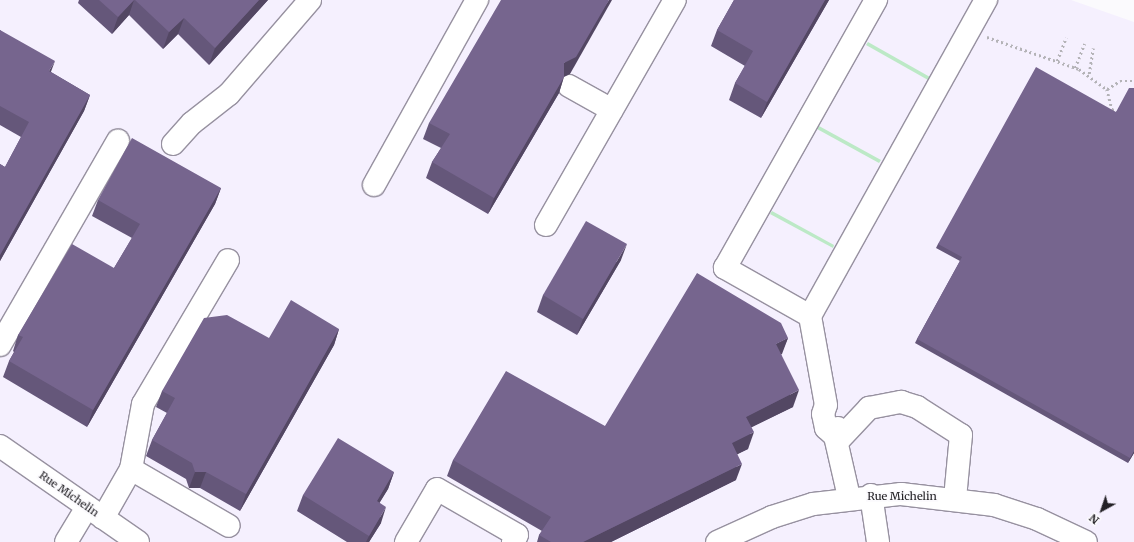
<!DOCTYPE html>
<style>
body{margin:0}
#map{position:relative;width:1134px;height:542px;overflow:hidden;background:#fbfafd;font-family:Merriweather,serif}
div>[style]{position:absolute}
[style*='--x']{left:calc(var(--x)*1px);top:calc(var(--y)*1px);width:calc(var(--w)*1px);rotate:calc(var(--a)*1deg)}
.built>*{inset:0;background:#f5f0fe}
.green>*{inset:0;background:#bce9c6}
.path>*{height:2.5px;margin-top:-1.25px;transform-origin:0;background:repeating-linear-gradient(90deg,#b4b3b7 0 2px,transparent 0 5px)}
.roads{filter:drop-shadow(1px 0 #9791a0) drop-shadow(-1px 0 #9791a0) drop-shadow(0 1px #9791a0) drop-shadow(0 -1px #9791a0)}
.minor>*{height:22px;margin:-11px;padding:0 11px;transform-origin:11px;border-radius:11px;background:#fff}
.wall>*{inset:0;background:#65577a}
.shaded-wall>*{inset:0;background:#534763}
.building>*{inset:0;background:#76658e}
span{translate:-50% -50%;white-space:nowrap;text-align:center;line-height:1.15;-webkit-text-stroke:3.5px #fbfafd;paint-order:stroke}
.street-label{font-size:11px;color:#222025}
.north{position:absolute;left:1082px;top:490px;width:40px;height:40px;-webkit-text-stroke:3px #fbfafd;paint-order:stroke;rotate:220deg;font-size:11px;font-weight:700;line-height:16px;text-align:center;color:#222025}
.north::after{content:'';display:block;margin:auto;width:14px;height:18px;background:#222025;clip-path:polygon(50% 0,100% 100%,50% 72%,0 100%)}
</style>
<div id="map">
<div class="built">
<div style="clip-path:polygon(0 0,1071px 0,1134px 22px,1134px 542px,0 542px)"></div>
</div>
<div class="green">
<div style="clip-path:polygon(868px 42px,930px 77px,928px 80px,866px 45px)"></div>
<div style="clip-path:polygon(819px 126px,881px 160px,879px 163px,817px 129px)"></div>
<div style="clip-path:polygon(772px 211px,834px 245px,833px 248px,770px 214px)"></div>
</div>
<div class="path">
<div style="--x:987;--y:37;--w:97;--a:19.2"></div>
<div style="--x:1079;--y:69;--w:34;--a:36"></div>
<div style="--x:1107;--y:89;--w:15;--a:-32"></div>
<div style="--x:1120;--y:81;--w:14;--a:0"></div>
<div style="--x:1057;--y:61;--w:25;--a:-69"></div>
<div style="--x:1075;--y:68;--w:26;--a:-69"></div>
<div style="--x:1089;--y:74;--w:26;--a:-81"></div>
<div style="--x:1107;--y:89;--w:21;--a:76"></div>
<div style="--x:1112;--y:109;--w:6;--a:31"></div>
</div>
<div class="roads">
<div class="minor">
<div style="--x:569;--y:86;--w:49;--a:29.2"></div>
<div style="--x:173;--y:144;--w:28;--a:-48"></div>
<div style="--x:192;--y:123;--w:47;--a:-38.1"></div>
<div style="--x:229;--y:94;--w:124;--a:-49.2"></div>
<div style="--x:374;--y:185;--w:212;--a:-60.9"></div>
<div style="--x:546;--y:225;--w:259;--a:-60.2"></div>
<div style="--x:810;--y:316;--w:98;--a:-150.5"></div>
<div style="--x:725;--y:268;--w:308;--a:-60.6"></div>
<div style="--x:0;--y:345;--w:236;--a:-60"></div>
<div style="--x:838;--y:428;--w:9;--a:111"></div>
<div style="--x:835;--y:436;--w:63;--a:77.1"></div>
<div style="--x:835;--y:436;--w:12;--a:-138"></div>
<div style="--x:826;--y:428;--w:14;--a:-102"></div>
<div style="--x:823;--y:414;--w:9;--a:-72"></div>
<div style="--x:826;--y:405;--w:90;--a:-100.2"></div>
<div style="--x:810;--y:316;--w:362;--a:-60.9"></div>
<div style="--x:837;--y:442;--w:47;--a:-46.7"></div>
<div style="--x:869;--y:408;--w:33;--a:-11"></div>
<div style="--x:901;--y:402;--w:17;--a:17"></div>
<div style="--x:917;--y:407;--w:52;--a:32.5"></div>
<div style="--x:961;--y:435;--w:63;--a:95.4"></div>
<div style="--x:0;--y:446;--w:168;--a:34.8"></div>
<div style="--x:131;--y:469;--w:66;--a:-79.5"></div>
<div style="--x:143;--y:404;--w:167;--a:-59.4"></div>
<div style="--x:871;--y:495;--w:48;--a:81.5"></div>
<div style="--x:103;--y:518;--w:56;--a:-60.3"></div>
<div style="--x:131;--y:469;--w:113;--a:30.2"></div>
<div style="--x:66;--y:542;--w:41;--a:-59"></div>
<div style="--x:406;--y:542;--w:61;--a:-59.7"></div>
<div style="--x:437;--y:489;--w:92;--a:29.9"></div>
<div style="--x:517;--y:535;--w:8;--a:120"></div>
<div style="--x:717;--y:542;--w:60;--a:-24.4"></div>
<div style="--x:772;--y:517;--w:43;--a:-17.6"></div>
<div style="--x:813;--y:504;--w:89;--a:-6.5"></div>
<div style="--x:901;--y:494;--w:94;--a:6.7"></div>
<div style="--x:994;--y:505;--w:45;--a:18"></div>
<div style="--x:1037;--y:519;--w:54;--a:25.1"></div>
</div>
</div>
<div class="wall">
<div style="clip-path:polygon(79px 0,268px 0,209px 65px,178px 34px,163px 49px,129px 15px,112px 34px,78px 3px)"></div>
<div style="clip-path:polygon(734px 0,829px 0,761px 118px,729px 100px,735px 83px,745px 66px,711px 46px,717px 30px)"></div>
<div style="clip-path:polygon(0 30px,51px 72px,90px 95px,84px 111px,0 261px,0 164px,5px 167px,21px 137px,0 125px)"></div>
<div style="clip-path:polygon(570px 74px,564px 76px,559px 93px,488px 214px,426px 178px,432px 162px,441px 148px,423px 139px,429px 123px)"></div>
<div style="clip-path:polygon(1116px 112px,1134px 453px,1128px 463px,915px 343px,917px 339px,960px 261px,936px 248px,938px 244px)"></div>
<div style="clip-path:polygon(221px 188px,215px 204px,87px 427px,3px 377px,9px 361px,14px 352px,13px 351px,18px 335px,114px 268px,132px 238px,92px 216px,98px 200px)"></div>
<div style="clip-path:polygon(621px 260px,577px 335px,537px 312px,543px 295px)"></div>
<div style="clip-path:polygon(339px 329px,334px 345px,240px 511px,200px 488px,189px 488px,186px 479px,146px 456px,152px 440px,167px 413px,156px 407px,162px 391px,269px 338px)"></div>
<div style="clip-path:polygon(788px 338px,781px 354px,793px 407px,751px 427px,748px 449px,737px 454px,736px 480px,611px 542px,537px 542px,539px 535px,542px 531px,447px 476px,453px 460px,605px 426px)"></div>
<div style="clip-path:polygon(394px 472px,388px 489px,379px 503px,381px 523px,369px 542px,347px 542px,297px 511px,303px 495px)"></div>
</div>
<div class="shaded-wall">
<div style="clip-path:polygon(134px 0,129px 15px,112px 34px,118px 17px)"></div>
<div style="clip-path:polygon(259px 0,268px 0,209px 65px,215px 48px)"></div>
<div style="clip-path:polygon(609px 0,612px 0,570px 74px,558px 80px,564px 63px)"></div>
<div style="clip-path:polygon(825px 0,829px 0,761px 118px,767px 102px)"></div>
<div style="clip-path:polygon(184px 18px,178px 34px,163px 49px,169px 32px)"></div>
<div style="clip-path:polygon(55px 61px,49px 77px,49px 71px)"></div>
<div style="clip-path:polygon(564px 77px,559px 93px,488px 214px,494px 198px)"></div>
<div style="clip-path:polygon(90px 95px,84px 111px,0 261px,0 255px)"></div>
<div style="clip-path:polygon(221px 188px,215px 204px,87px 427px,93px 410px)"></div>
<div style="clip-path:polygon(627px 244px,621px 260px,577px 335px,583px 319px)"></div>
<div style="clip-path:polygon(339px 329px,334px 345px,240px 511px,246px 494px)"></div>
<div style="clip-path:polygon(788px 338px,782px 354px,770px 360px,776px 344px)"></div>
<div style="clip-path:polygon(799px 390px,793px 407px,740px 433px,746px 417px)"></div>
<div style="clip-path:polygon(754px 432px,748px 449px,726px 460px,732px 443px)"></div>
<div style="clip-path:polygon(1134px 451px,1134px 453px,1128px 463px,1130px 458px)"></div>
<div style="clip-path:polygon(742px 464px,736px 480px,611px 542px,583px 542px)"></div>
<div style="clip-path:polygon(195px 472px,206px 472px,200px 488px,189px 488px)"></div>
<div style="clip-path:polygon(394px 472px,388px 489px,371px 517px,377px 501px)"></div>
<div style="clip-path:polygon(386px 507px,381px 523px,369px 542px,366px 542px,369px 536px)"></div>
</div>
<div class="building">
<div style="clip-path:polygon(99px 0,134px 0,118px 17px)"></div>
<div style="clip-path:polygon(135px 0,259px 0,215px 48px,184px 18px,169px 32px)"></div>
<div style="clip-path:polygon(501px 0,609px 0,576px 57px,564px 63px,564px 77px,494px 198px,432px 162px,450px 134px,429px 123px)"></div>
<div style="clip-path:polygon(734px 0,825px 0,767px 102px,735px 83px,753px 51px,717px 30px)"></div>
<div style="clip-path:polygon(0 30px,55px 61px,49px 71px,90px 95px,0 255px,0 164px,5px 167px,29px 122px,0 106px)"></div>
<div style="clip-path:polygon(1036px 67px,1116px 112px,1129px 88px,1134px 88px,1134px 451px,1130px 458px,917px 339px,962px 257px,938px 244px)"></div>
<div style="clip-path:polygon(132px 138px,221px 188px,93px 410px,9px 361px,23px 337px,18px 335px,72px 244px,114px 268px,140px 224px,98px 200px)"></div>
<div style="clip-path:polygon(586px 221px,627px 244px,583px 319px,543px 295px)"></div>
<div style="clip-path:polygon(697px 273px,781px 323px,788px 338px,776px 344px,799px 390px,746px 417px,754px 432px,732px 443px,742px 464px,583px 542px,551px 542px,539px 535px,551px 517px,453px 460px,506px 371px,605px 426px)"></div>
<div style="clip-path:polygon(291px 300px,339px 329px,246px 494px,206px 472px,195px 472px,192px 463px,152px 440px,175px 398px,162px 391px,204px 318px,227px 315px,269px 338px)"></div>
<div style="clip-path:polygon(338px 438px,394px 472px,377px 501px,386px 507px,369px 536px,303px 495px)"></div>
</div>
<div class="street-label">
<span style="left:69px;top:494px;rotate:35deg">Rue Michelin</span>
<span style="left:902px;top:496px">Rue Michelin</span>
</div>
<div class="north">N</div>
</div>
